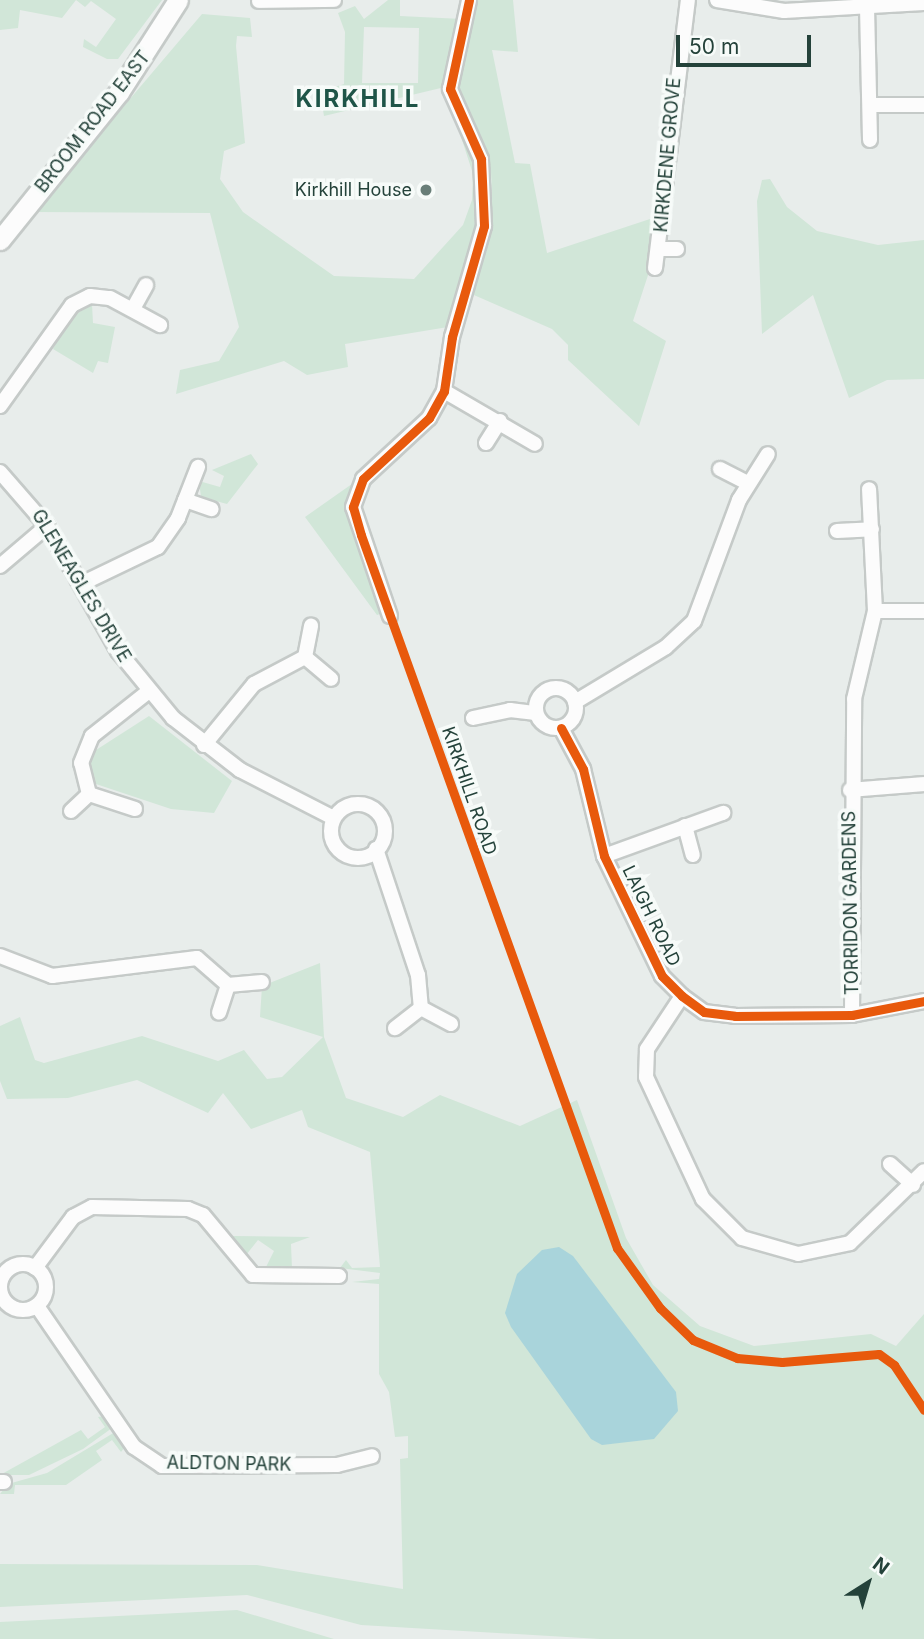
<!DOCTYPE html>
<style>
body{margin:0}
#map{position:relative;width:924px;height:1639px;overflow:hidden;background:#e8edeb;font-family:Inter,sans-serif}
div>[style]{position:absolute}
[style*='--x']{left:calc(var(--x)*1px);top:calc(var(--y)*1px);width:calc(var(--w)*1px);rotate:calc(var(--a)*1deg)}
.green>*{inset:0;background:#d1e6d8}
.water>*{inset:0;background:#a9d4db}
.roads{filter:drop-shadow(2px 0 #c5cac8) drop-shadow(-2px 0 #c5cac8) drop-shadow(0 2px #c5cac8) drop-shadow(0 -2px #c5cac8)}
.street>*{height:14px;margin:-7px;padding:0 7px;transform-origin:7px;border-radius:7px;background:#fcfcfc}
.street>.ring{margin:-7px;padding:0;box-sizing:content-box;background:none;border:14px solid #fcfcfc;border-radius:50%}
.secondary>*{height:19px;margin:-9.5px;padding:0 9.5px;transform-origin:9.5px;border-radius:9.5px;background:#fcfcfc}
.cycleway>*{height:9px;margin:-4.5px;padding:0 4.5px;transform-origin:4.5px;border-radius:4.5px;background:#e8590c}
.dots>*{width:19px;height:19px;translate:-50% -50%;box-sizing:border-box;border:4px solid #f7fbf9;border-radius:50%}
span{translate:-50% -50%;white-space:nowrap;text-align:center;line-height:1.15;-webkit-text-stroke:7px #f7fbf9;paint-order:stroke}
.street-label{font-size:18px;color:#24423a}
.poi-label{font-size:18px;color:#24423a}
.right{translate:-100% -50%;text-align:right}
.district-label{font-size:24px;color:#1f5548;font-weight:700;letter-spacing:2px}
.north{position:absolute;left:833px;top:1548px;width:70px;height:70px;-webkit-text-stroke:5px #f7fbf9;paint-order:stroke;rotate:37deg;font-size:19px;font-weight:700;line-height:28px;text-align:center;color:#24423a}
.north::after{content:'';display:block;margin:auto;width:24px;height:32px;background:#24423a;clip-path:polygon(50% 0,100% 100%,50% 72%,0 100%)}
.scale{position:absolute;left:676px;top:35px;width:135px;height:32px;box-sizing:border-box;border:4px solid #24423a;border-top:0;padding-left:9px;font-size:21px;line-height:24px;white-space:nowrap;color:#24423a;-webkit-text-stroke:5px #f7fbf9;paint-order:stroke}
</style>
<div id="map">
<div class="green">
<div style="clip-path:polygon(0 0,162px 0,118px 59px,107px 59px,83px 47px,84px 39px,96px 47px,116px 19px,91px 1px,85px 7px,76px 0,62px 18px,20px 10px,18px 28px,0 30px)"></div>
<div style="clip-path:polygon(evenodd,388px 0,400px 0,400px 16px,462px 19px,445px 87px,477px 168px,481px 209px,448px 327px,345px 344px,348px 367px,307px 375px,284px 361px,176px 394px,180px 370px,219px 361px,239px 327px,210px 213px,34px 212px,202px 14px,250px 18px,252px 37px,237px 36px,236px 46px,245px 143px,224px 151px,220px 179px,243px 212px,334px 276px,414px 279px,463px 225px,472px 200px,473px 174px,445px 87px,324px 116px,320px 92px,344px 84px,345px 32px,338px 13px,355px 6px,364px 19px,388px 0,419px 28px,418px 83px,362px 83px,364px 27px,419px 28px)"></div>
<div style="clip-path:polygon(475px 0,513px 0,518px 52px,492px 50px,515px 163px,530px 164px,547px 253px,653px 218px,652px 263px,633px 321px,666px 341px,639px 426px,568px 360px,568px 345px,552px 329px,467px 292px,487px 238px,492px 195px,491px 172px,455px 80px)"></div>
<div style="clip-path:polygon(770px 179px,787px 207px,817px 231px,878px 245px,924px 240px,924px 379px,887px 380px,849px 398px,813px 295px,762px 334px,757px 201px,762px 180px)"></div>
<div style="clip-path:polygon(92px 304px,93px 323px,115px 327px,108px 363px,98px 361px,93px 373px,53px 349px,68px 319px)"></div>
<div style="clip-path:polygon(251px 454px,258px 464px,227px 504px,201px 497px,199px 481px,220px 487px,224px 476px,212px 470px)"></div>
<div style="clip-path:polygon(359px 479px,348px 506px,386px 612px,377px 615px,305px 517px)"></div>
<div style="clip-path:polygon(149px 716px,232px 781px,214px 813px,171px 809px,93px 783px,90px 759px,96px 750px)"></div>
<div style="clip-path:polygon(320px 963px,324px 1037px,346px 1098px,403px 1117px,440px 1095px,520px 1126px,577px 1100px,626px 1238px,653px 1285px,700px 1326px,754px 1346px,871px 1334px,896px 1346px,924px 1314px,924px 1639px,600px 1639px,361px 1625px,247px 1595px,0 1607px,0 1564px,257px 1565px,403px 1589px,400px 1459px,408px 1458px,408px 1436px,395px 1437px,389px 1392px,379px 1374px,379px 1284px,352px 1282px,379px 1279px,380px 1273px,340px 1268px,346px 1260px,352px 1268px,380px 1267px,370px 1152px,308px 1127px,302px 1110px,251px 1129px,223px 1093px,208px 1113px,137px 1080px,68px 1098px,7px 1099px,0 1081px,0 1026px,20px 1017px,35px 1060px,44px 1063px,142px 1036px,218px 1061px,244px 1050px,267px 1079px,282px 1077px,323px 1037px,260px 1017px,262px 986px)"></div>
<div style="clip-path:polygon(229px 1237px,234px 1236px,310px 1237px,291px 1244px,292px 1269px,265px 1269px,274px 1251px,258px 1240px,246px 1255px)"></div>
<div style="clip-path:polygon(104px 1416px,112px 1428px,83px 1449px,29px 1475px,0 1475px,81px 1430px,88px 1439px,105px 1427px,98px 1417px)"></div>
<div style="clip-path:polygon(115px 1432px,125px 1447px,121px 1452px,112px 1440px,96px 1451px,102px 1460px,66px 1485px,15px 1485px,14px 1494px,0 1494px,8px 1484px,47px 1473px)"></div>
<div style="clip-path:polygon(237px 1610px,334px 1639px,0 1639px,0 1622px)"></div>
</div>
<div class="water">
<div style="clip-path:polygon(559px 1247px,573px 1256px,676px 1392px,678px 1411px,654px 1439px,602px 1445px,591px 1439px,511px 1327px,505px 1313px,517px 1274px,542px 1250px)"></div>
</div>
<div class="roads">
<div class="street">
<div style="--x:717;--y:0;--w:68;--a:9.3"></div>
<div style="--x:784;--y:11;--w:140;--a:-3.3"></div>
<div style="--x:259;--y:1;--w:75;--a:-0.8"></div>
<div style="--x:867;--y:7;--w:133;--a:88.7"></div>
<div style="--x:872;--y:105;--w:52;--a:0"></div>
<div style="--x:659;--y:249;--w:18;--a:0"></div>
<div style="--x:655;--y:268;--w:270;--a:-83"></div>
<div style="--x:134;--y:307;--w:25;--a:-61"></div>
<div style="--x:444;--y:391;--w:105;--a:30.2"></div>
<div style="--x:0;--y:406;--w:124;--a:-54.5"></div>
<div style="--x:72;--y:305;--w:20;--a:-27"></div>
<div style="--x:90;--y:296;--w:20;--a:6"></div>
<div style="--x:110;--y:298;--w:57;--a:28.4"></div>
<div style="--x:486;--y:443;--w:26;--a:-58"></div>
<div style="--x:720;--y:469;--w:31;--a:27"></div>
<div style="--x:0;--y:472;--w:72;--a:49"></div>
<div style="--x:47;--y:526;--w:144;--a:60.4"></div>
<div style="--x:118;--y:651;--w:87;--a:50.6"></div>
<div style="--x:173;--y:718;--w:85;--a:37.8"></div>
<div style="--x:240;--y:770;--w:103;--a:27.1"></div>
<div style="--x:185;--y:500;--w:28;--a:19"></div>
<div style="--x:837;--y:531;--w:35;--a:-3"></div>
<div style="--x:0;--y:566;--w:62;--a:-40.4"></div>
<div style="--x:81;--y:584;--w:85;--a:-25.7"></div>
<div style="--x:158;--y:547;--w:35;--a:-55"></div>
<div style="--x:178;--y:518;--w:55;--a:-68.6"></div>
<div style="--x:875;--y:611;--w:49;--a:0"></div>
<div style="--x:390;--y:616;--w:115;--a:-108.7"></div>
<div style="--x:353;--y:507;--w:30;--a:-70"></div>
<div style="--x:363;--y:479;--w:90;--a:-42.7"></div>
<div style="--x:429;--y:418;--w:31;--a:-61"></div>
<div style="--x:444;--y:391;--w:55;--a:-81.6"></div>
<div style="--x:452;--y:337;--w:116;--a:-73.9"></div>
<div style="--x:484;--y:226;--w:67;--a:-92.6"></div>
<div style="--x:481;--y:159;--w:77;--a:-113.9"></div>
<div style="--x:450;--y:89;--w:91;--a:-77.9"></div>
<div style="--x:305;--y:657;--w:34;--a:40"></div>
<div class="ring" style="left:536px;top:688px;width:26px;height:26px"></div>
<div style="--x:575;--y:702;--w:106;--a:-31.1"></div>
<div style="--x:666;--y:647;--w:38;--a:-43"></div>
<div style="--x:694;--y:621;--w:129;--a:-69.6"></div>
<div style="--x:739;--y:500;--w:54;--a:-57.8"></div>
<div style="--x:473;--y:718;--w:38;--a:-12"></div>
<div style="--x:510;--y:710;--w:26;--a:7"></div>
<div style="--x:561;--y:728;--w:47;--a:61.8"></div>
<div style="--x:583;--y:769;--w:89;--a:76.4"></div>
<div style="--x:604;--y:856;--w:133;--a:64.2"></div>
<div style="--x:662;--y:976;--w:28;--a:45"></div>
<div style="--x:682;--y:996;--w:27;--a:36"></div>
<div style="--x:704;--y:1012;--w:31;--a:7"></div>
<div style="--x:735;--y:1016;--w:117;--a:-0.5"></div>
<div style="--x:852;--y:1015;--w:73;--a:-11"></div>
<div style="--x:204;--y:745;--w:79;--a:-50.7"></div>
<div style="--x:254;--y:684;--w:58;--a:-27.9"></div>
<div style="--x:305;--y:657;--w:32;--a:-79"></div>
<div style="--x:850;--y:790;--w:74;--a:-4.6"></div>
<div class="ring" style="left:331px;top:804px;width:40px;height:40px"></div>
<div style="--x:135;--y:809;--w:48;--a:-161.9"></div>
<div style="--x:89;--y:794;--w:32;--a:-104"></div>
<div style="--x:81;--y:763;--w:29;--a:-68"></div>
<div style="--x:92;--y:736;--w:73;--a:-38.3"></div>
<div style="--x:71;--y:811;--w:25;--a:-43"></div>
<div style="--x:685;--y:826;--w:30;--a:75"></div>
<div style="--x:376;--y:849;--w:133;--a:71.6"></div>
<div style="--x:418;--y:975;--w:33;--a:85"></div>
<div style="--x:421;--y:1008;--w:33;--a:142"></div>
<div style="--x:604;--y:856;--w:127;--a:-19.9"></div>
<div style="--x:0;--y:956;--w:56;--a:21"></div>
<div style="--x:52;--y:976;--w:146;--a:-7.1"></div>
<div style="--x:197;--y:958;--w:41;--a:41.1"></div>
<div style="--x:228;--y:985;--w:29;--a:108"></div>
<div style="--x:228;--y:985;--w:34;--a:-5"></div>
<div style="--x:682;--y:996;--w:64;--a:123.4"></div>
<div style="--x:647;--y:1049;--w:28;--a:92"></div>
<div style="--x:646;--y:1077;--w:135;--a:65"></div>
<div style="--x:703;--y:1199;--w:55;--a:45"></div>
<div style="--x:742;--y:1238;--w:58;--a:15.9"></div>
<div style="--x:798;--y:1254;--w:53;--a:-11.9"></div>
<div style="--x:850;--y:1243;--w:103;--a:-44.2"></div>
<div style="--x:421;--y:1008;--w:34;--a:28"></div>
<div style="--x:852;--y:1015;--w:316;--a:-89.6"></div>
<div style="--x:854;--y:699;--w:90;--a:-76.6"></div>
<div style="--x:875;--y:611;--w:122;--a:-92.8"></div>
<div style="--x:890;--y:1164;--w:31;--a:42"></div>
<div class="ring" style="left:0;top:1264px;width:32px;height:32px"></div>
<div style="--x:35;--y:1268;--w:64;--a:-53.3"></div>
<div style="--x:73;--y:1217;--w:21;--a:-28"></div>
<div style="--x:92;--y:1207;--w:96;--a:1.2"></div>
<div style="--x:188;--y:1209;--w:16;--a:22"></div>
<div style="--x:203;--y:1215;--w:78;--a:50.2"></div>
<div style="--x:253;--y:1275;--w:86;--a:0.7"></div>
<div style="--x:37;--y:1306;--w:171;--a:55.5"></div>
<div style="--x:134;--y:1447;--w:34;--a:34"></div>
<div style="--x:162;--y:1466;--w:175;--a:-0.3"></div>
<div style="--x:337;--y:1465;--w:36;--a:-14"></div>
<div style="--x:0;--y:1482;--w:4;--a:0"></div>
</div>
<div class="secondary">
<div style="--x:0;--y:240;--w:190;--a:-51.2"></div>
<div style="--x:119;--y:92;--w:109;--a:-57.3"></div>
</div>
</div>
<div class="cycleway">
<div style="--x:469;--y:0;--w:91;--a:102.1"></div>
<div style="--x:450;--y:89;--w:77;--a:66.1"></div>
<div style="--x:481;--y:159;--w:67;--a:87.4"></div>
<div style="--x:484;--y:226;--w:116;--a:106.1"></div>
<div style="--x:452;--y:337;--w:55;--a:98.4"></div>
<div style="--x:444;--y:391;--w:31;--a:119"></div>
<div style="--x:429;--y:418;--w:90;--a:137.3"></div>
<div style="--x:363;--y:479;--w:30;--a:110"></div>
<div style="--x:353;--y:507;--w:29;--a:74"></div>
<div style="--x:361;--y:535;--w:758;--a:70.25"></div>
<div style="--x:617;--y:1248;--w:74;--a:54.4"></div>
<div style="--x:660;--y:1308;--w:46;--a:44.1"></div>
<div style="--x:693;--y:1340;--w:48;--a:22.2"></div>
<div style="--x:737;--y:1358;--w:45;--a:5.1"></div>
<div style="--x:782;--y:1362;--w:97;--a:-4.7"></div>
<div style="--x:879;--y:1354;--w:19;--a:36"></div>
<div style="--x:894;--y:1365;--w:54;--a:56.3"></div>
<div style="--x:561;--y:728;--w:47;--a:61.8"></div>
<div style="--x:583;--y:769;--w:89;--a:76.4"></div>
<div style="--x:604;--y:856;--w:133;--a:64.2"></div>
<div style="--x:662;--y:976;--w:28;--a:45"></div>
<div style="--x:682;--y:996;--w:27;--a:36"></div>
<div style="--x:704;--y:1012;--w:31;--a:7"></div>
<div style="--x:735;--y:1016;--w:117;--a:-0.5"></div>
<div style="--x:852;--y:1015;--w:73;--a:-11"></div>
</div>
<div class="dots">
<div style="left:426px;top:190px;background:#697e78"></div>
</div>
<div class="street-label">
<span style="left:93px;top:122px;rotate:-52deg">BROOM ROAD EAST</span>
<span style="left:668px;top:155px;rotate:-85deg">KIRKDENE GROVE</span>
<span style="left:81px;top:586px;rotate:59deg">GLENEAGLES DRIVE</span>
<span style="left:469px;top:791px;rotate:71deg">KIRKHILL ROAD</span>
<span style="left:851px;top:903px;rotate:-91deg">TORRIDON GARDENS</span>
<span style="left:651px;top:916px;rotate:64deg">LAIGH ROAD</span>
<span style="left:229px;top:1464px;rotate:1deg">ALDTON PARK</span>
</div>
<div class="poi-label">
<span class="right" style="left:412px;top:190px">Kirkhill House</span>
</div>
<div class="district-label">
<span style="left:358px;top:99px">KIRKHILL</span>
</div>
<div class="north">N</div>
<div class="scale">50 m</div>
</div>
